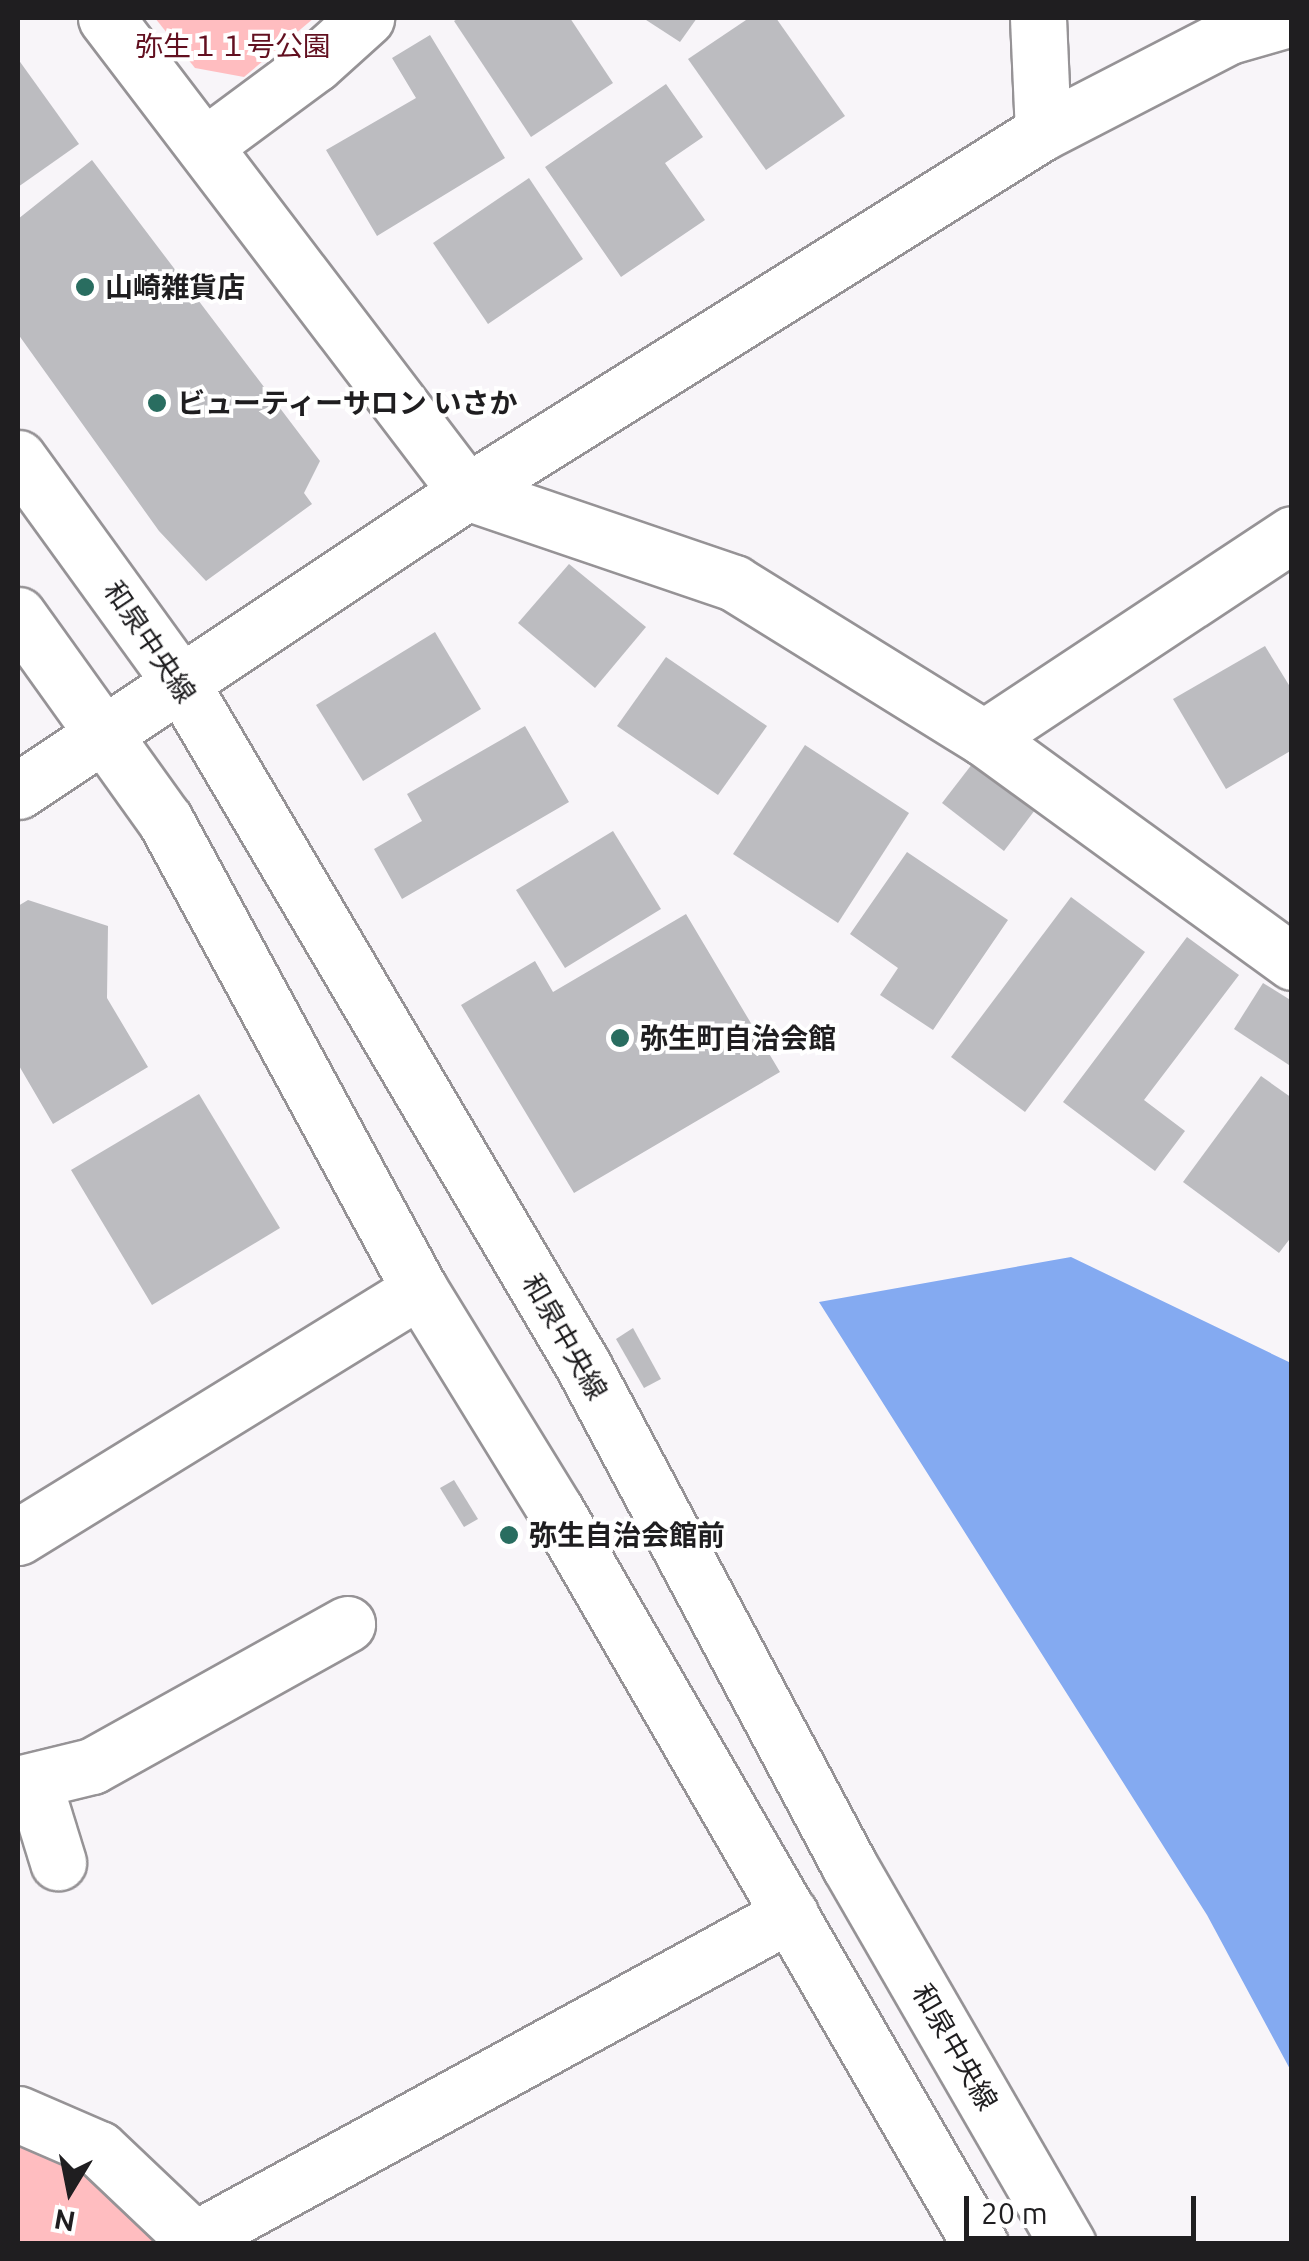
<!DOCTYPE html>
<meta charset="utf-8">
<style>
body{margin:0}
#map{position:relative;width:1309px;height:2261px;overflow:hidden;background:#f8f5f9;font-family:Ubuntu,"Noto Sans JP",sans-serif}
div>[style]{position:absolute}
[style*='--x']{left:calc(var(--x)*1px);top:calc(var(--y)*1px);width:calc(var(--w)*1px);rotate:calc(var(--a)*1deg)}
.green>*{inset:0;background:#ffbdc0}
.water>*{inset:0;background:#84aaf1}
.building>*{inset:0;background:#bcbcc0}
.roads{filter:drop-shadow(2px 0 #969396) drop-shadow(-2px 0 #969396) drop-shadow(0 2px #969396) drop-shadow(0 -2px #969396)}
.minor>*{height:55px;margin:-27.5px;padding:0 27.5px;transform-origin:27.5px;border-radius:27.5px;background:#fff}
.dots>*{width:28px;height:28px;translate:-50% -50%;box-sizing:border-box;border:5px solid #fff;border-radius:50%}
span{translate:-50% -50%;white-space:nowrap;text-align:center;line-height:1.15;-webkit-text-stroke:8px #fff;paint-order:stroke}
.park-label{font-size:28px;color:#621020}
.poi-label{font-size:28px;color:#1f1e20;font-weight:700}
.left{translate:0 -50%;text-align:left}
.street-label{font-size:28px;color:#1f1e20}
.frame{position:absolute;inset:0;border:20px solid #1f1e20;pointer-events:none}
.north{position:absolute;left:20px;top:2141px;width:100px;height:100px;-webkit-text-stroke:8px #fff;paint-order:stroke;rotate:190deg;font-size:28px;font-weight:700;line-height:40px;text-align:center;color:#1f1e20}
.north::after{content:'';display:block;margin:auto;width:35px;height:45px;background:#1f1e20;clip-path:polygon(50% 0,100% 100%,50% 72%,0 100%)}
.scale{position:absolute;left:964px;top:2196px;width:232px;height:45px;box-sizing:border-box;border:5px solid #1f1e20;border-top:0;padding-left:12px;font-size:30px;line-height:35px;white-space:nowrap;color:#1f1e20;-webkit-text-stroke:8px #fff;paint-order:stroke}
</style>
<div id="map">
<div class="green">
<div style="clip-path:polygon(155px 18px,314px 18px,244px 77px,195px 68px)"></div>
<div style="clip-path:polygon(18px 2144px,97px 2177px,164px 2243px,18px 2243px)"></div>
</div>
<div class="water">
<div style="clip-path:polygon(1071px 1257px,1291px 1363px,1291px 2071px,1207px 1915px,819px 1302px)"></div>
</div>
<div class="building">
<div style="clip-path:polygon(459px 18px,570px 18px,613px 83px,531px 137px,454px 21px)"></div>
<div style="clip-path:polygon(643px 18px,697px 18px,680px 42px)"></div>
<div style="clip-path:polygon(749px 18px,776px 18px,845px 116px,766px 170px,688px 59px)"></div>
<div style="clip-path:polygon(430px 35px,505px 158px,377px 236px,326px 150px,416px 98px,392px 58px)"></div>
<div style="clip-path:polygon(18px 59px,79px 144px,18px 187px)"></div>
<div style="clip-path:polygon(666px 84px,703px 137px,665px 163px,705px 220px,621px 277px,545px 167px)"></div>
<div style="clip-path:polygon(92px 160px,320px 461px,304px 493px,312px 504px,206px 581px,159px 531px,18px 334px,18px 219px)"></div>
<div style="clip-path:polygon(529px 178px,583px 259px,488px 324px,433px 243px)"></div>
<div style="clip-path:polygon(569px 564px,646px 627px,595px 688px,518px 623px)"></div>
<div style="clip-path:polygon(435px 632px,481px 709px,363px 781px,316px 705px)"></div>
<div style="clip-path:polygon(1265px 646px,1292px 690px,1292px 750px,1226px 789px,1173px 699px)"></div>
<div style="clip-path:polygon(666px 657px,767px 726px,718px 795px,617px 726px)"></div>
<div style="clip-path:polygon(525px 726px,569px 802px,402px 899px,374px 849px,422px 821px,407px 794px)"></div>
<div style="clip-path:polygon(805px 745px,909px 813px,838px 923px,733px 854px)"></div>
<div style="clip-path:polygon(976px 759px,1038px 806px,1004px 851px,942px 803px)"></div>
<div style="clip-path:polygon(613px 831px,661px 909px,565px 968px,516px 890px)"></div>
<div style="clip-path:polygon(907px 852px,1008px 920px,933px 1030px,880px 995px,898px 968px,850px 934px)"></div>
<div style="clip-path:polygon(1071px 897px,1145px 952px,1025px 1112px,951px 1057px)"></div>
<div style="clip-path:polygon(28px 900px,108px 926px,107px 998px,148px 1067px,53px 1124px,18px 1064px,18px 906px)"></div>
<div style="clip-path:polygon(686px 914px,780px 1072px,574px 1193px,461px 1005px,535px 961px,553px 992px)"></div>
<div style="clip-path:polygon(1187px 937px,1239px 975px,1144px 1100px,1185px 1131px,1155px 1171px,1063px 1102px)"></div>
<div style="clip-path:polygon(1263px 983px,1292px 1001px,1292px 1067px,1234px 1029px)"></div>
<div style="clip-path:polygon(1261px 1076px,1292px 1098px,1292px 1236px,1279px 1253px,1183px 1182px)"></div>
<div style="clip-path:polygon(199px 1094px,280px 1228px,152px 1305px,71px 1170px)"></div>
<div style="clip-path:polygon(633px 1328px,661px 1379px,644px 1388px,616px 1339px)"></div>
<div style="clip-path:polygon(454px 1480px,478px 1519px,464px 1527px,440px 1488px)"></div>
</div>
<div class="roads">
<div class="minor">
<div style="--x:106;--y:18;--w:596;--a:52.71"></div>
<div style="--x:467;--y:492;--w:282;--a:18.8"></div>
<div style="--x:734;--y:583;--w:294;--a:31.8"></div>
<div style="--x:984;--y:738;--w:369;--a:-33.5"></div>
<div style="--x:1038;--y:18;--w:114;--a:87.5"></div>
<div style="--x:204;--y:146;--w:138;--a:-36.5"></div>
<div style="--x:315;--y:64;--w:69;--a:-42"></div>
<div style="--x:18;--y:458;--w:278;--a:54.1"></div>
<div style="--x:181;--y:683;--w:794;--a:59.49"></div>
<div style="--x:584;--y:1367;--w:564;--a:61.98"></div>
<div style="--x:849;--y:1865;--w:438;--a:60"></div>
<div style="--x:18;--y:615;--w:252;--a:54.4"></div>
<div style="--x:165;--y:820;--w:535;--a:61.52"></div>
<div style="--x:420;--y:1290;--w:259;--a:58.4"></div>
<div style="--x:556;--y:1511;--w:847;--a:59.95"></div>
<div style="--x:984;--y:738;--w:381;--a:36"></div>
<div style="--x:18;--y:791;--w:539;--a:-33.66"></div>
<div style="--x:467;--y:492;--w:679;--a:-32.01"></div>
<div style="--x:1043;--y:132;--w:209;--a:-27.3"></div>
<div style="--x:1229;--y:36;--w:66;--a:-15.9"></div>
<div style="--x:18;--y:1537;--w:472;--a:-31.6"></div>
<div style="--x:18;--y:1784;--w:76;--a:-13.7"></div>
<div style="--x:92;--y:1766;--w:292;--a:-29.1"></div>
<div style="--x:34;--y:1784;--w:82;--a:72.9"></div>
<div style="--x:18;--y:2114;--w:88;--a:23.4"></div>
<div style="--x:99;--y:2149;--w:138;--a:43.5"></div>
<div style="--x:197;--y:2238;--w:676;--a:-28.65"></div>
</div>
</div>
<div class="dots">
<div style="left:85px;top:287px;background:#296d60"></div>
<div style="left:157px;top:403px;background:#296d60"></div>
<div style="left:620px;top:1038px;background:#296d60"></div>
<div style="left:509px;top:1535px;background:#296d60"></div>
</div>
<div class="park-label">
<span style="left:233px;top:46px">弥生１１号公園</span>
</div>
<div class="poi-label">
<span class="left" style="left:105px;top:287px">山崎雑貨店</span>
<span class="left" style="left:177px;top:403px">ビューティーサロン いさか</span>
<span class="left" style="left:640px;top:1038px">弥生町自治会館</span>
<span class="left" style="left:529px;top:1535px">弥生自治会館前</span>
</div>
<div class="street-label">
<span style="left:150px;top:642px;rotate:56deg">和泉中央線</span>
<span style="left:565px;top:1337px;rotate:60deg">和泉中央線</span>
<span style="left:955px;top:2047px;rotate:60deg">和泉中央線</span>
</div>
<div class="frame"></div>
<div class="north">N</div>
<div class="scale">20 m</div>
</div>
